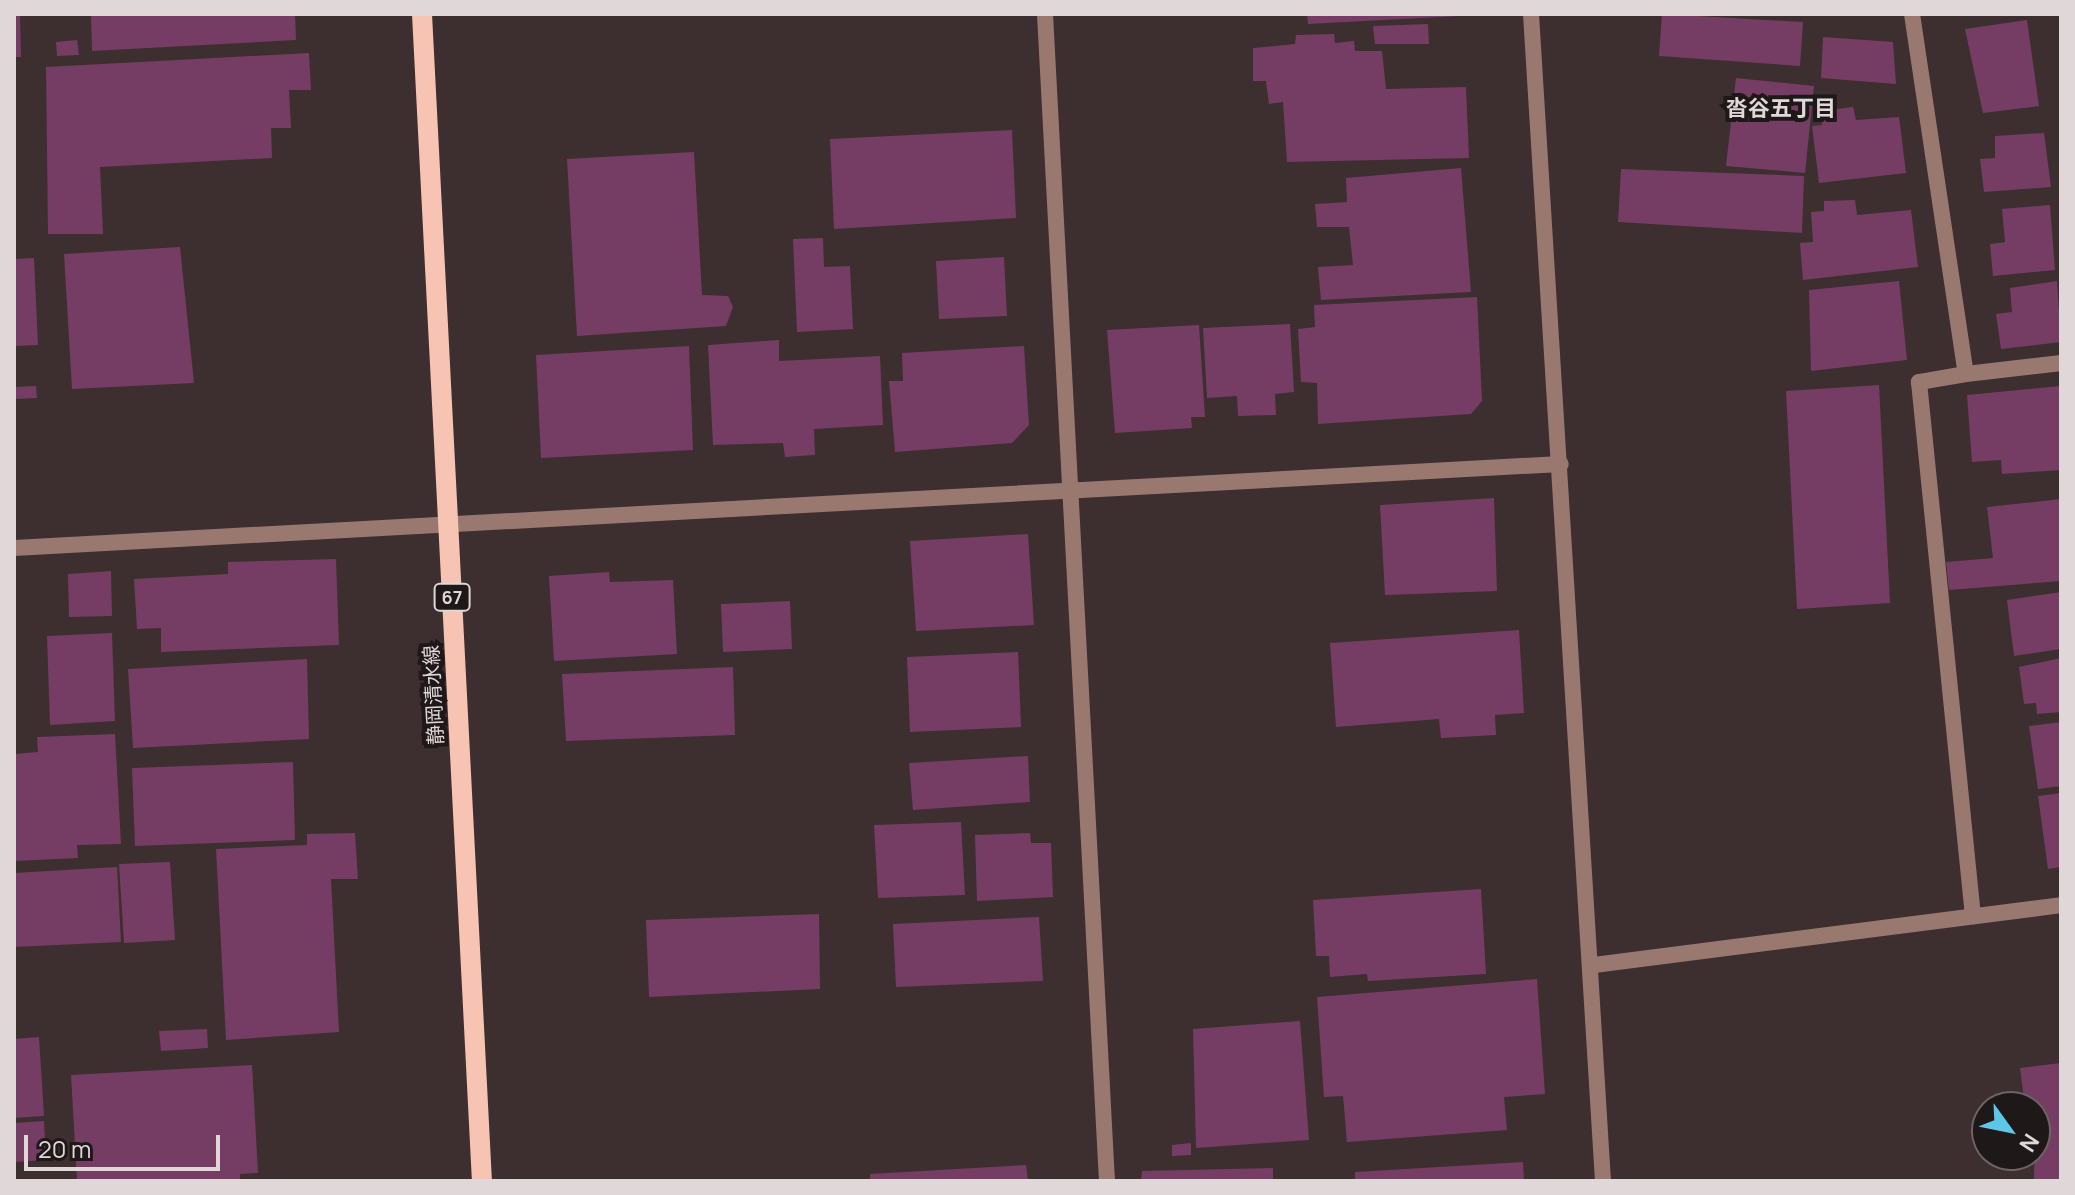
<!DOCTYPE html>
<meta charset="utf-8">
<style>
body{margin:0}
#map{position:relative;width:2075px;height:1195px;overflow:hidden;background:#3d2e30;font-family:Manrope,"Noto Sans JP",sans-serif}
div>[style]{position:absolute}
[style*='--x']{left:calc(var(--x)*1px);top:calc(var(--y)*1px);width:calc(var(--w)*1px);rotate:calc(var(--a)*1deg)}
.building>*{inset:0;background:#753d63}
.minor>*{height:16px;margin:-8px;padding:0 8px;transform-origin:8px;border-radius:8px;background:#99796f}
.tertiary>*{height:16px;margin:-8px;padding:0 8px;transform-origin:8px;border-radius:8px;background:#99796f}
.primary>*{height:20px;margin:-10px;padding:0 10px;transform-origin:10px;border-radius:10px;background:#f7c3b2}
span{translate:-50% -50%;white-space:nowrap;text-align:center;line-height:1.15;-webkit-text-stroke:8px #1f1819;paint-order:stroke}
.shield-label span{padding:2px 6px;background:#1f1819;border:2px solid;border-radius:6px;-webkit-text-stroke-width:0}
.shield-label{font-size:18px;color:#e0d7d8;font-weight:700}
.street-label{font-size:20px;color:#e0d7d8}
.neighbourhood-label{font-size:22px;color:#e0d7d8;font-weight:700}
.frame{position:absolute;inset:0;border:16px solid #e0d7d8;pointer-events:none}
.north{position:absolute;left:1971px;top:1091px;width:80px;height:80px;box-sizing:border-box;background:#1f1819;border:2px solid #6c6465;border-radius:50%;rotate:123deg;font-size:22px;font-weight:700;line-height:32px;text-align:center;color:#e0d7d8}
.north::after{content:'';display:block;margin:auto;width:28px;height:36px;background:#5dc7e8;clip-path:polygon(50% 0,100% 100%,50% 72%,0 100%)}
.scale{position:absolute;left:24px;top:1135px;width:196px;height:36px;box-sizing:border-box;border:4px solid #e0d7d8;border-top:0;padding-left:10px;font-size:24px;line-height:28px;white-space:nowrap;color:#e0d7d8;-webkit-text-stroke:6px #1f1819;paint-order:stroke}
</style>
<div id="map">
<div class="building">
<div style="clip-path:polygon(14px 14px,20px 14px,21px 57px,14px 57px)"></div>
<div style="clip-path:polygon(91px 14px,295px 14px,296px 40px,92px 51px)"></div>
<div style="clip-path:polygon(1307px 14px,1459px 14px,1459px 16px,1308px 24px)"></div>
<div style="clip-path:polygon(1662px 14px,1803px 22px,1800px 66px,1659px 56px)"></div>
<div style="clip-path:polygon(2027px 20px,2039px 106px,1983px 113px,1965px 29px)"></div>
<div style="clip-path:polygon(1428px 24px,1429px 44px,1375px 44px,1373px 26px)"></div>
<div style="clip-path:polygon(1334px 34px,1335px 43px,1354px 41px,1355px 51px,1382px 51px,1386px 89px,1466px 87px,1469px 158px,1287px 162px,1283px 102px,1269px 104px,1266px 81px,1253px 81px,1253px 48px,1295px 44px,1296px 35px)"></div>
<div style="clip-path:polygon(1823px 37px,1893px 42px,1896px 84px,1821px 78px)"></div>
<div style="clip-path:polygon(77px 40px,79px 55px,57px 56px,56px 42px)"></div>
<div style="clip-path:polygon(309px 53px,311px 90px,289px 90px,291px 128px,271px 128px,272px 158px,100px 167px,103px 234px,48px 234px,46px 67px)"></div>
<div style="clip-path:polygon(1736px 78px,1814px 86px,1805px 173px,1726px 166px)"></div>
<div style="clip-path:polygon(1853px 107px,1856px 120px,1899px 117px,1906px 173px,1819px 183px,1812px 126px,1822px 125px,1821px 111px)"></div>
<div style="clip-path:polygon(1012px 130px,1016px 218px,834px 229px,830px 139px)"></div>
<div style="clip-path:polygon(2044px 133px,2051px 187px,1984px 192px,1980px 159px,1995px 158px,1995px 136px)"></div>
<div style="clip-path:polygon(694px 152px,702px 295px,728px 296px,733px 307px,726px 326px,577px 336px,567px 159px)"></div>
<div style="clip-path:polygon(1461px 168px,1471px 292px,1321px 300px,1318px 267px,1353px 265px,1349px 227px,1317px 227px,1315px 204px,1347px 202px,1346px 178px)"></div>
<div style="clip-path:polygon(1621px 169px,1804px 176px,1802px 233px,1618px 222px)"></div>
<div style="clip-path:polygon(1855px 200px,1857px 215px,1911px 210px,1918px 267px,1803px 280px,1800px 243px,1813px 242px,1811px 212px,1824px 211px,1824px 201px)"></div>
<div style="clip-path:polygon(2050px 205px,2055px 270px,1993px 276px,1990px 244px,2005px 242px,2002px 209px)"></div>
<div style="clip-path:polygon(823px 238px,824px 267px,850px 266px,853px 329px,797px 332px,793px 239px)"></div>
<div style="clip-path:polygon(180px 247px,194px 383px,72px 389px,64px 254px)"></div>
<div style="clip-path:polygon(1004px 257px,1007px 316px,939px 319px,936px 261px)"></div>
<div style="clip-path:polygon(34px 258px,38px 345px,14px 346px,14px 259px)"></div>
<div style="clip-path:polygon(1899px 281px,1907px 360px,1811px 371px,1809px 290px)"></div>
<div style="clip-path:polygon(2057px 281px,2061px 342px,2001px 349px,1996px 314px,2012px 312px,2010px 288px)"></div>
<div style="clip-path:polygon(1477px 297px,1482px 401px,1471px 414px,1318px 424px,1317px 383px,1301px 382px,1298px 329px,1315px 327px,1314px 305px)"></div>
<div style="clip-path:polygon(1290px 324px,1294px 392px,1275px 394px,1276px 415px,1238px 416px,1237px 396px,1207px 398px,1203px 328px)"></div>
<div style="clip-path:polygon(1199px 325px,1205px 417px,1191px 417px,1192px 428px,1115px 433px,1107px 330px)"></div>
<div style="clip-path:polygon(779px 340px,779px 361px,880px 356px,883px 425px,814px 429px,815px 455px,785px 457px,783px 443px,713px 445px,708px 345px)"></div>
<div style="clip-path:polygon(689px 346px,693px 450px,541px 458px,536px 355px)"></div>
<div style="clip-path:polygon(1024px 346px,1029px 425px,1012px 443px,895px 452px,889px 381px,903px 381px,902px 353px)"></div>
<div style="clip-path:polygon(1879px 385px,1890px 603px,1797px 609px,1786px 391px)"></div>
<div style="clip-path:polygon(36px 386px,37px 398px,14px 399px,14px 387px)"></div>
<div style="clip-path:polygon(2061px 386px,2061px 470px,2002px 474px,2001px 460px,1972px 462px,1967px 395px)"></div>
<div style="clip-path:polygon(1494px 498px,1497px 591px,1385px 595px,1380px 505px)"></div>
<div style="clip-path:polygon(2061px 499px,2061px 581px,1949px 590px,1946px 562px,1993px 558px,1987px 507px)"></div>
<div style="clip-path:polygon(1028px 534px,1034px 625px,916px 631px,910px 541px)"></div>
<div style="clip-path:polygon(336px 559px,339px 645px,161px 652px,161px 628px,137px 629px,134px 579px,228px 574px,228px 562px)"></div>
<div style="clip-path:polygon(111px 571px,112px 616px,69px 617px,68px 574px)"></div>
<div style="clip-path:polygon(609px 572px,610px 582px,673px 580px,677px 654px,554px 661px,549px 576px)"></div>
<div style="clip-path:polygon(2061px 592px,2061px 649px,2014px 656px,2007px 600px)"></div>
<div style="clip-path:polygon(790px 601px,792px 649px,723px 652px,721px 604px)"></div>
<div style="clip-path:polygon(1519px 630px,1524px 713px,1495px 715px,1496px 735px,1441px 738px,1439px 719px,1336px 727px,1330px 643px)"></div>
<div style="clip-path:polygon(112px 633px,115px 721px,50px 725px,47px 636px)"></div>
<div style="clip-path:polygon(1018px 652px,1021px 727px,910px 732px,907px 657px)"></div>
<div style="clip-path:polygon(2061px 658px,2061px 712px,2037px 714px,2036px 703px,2024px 704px,2019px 667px)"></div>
<div style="clip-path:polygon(307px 659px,309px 739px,133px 748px,128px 669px)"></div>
<div style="clip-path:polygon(733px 667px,735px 735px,566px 741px,562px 674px)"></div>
<div style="clip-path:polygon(2061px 722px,2061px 786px,2038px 789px,2029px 726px)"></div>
<div style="clip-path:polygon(115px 734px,121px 844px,77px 845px,78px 858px,14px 861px,15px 754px,38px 752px,37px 737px)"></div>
<div style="clip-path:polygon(1028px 756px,1030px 802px,913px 810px,909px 763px)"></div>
<div style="clip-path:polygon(293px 762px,295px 840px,135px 846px,132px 768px)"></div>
<div style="clip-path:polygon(2061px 793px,2061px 867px,2048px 869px,2038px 796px)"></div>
<div style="clip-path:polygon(961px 822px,965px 895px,878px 898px,874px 825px)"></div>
<div style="clip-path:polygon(355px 833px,358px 879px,331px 879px,339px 1032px,226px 1040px,216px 849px,307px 845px,307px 834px)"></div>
<div style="clip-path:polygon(1030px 833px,1031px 843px,1051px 843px,1053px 897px,977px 901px,975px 835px)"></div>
<div style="clip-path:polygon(170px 862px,175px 940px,124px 943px,119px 864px)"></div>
<div style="clip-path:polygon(117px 867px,121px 942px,14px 947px,14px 873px)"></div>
<div style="clip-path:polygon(1481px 889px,1486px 974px,1368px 981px,1367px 974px,1330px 977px,1329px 956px,1316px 956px,1313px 900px)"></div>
<div style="clip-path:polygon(819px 914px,820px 989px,649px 997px,646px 920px)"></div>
<div style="clip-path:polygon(1039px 917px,1043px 981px,896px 987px,893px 924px)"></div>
<div style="clip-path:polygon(1537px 979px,1545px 1094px,1504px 1097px,1507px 1130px,1347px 1142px,1343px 1096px,1324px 1097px,1317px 997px)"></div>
<div style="clip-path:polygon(1300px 1021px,1309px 1140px,1196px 1148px,1193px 1029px)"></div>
<div style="clip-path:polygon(207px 1029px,208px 1048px,161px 1051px,159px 1031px)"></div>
<div style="clip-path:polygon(39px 1037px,44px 1116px,14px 1118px,14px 1039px)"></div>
<div style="clip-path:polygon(2061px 1063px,2061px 1181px,2034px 1181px,2035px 1107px,2025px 1107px,2020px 1068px)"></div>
<div style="clip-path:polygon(252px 1065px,258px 1173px,240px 1174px,240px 1181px,77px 1181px,71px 1075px)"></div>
<div style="clip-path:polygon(44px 1121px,46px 1160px,14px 1162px,14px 1123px)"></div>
<div style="clip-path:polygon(1191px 1143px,1191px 1155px,1172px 1156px,1172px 1145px)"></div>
<div style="clip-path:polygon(1523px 1162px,1524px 1181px,1355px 1181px,1355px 1172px)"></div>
<div style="clip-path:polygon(1026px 1165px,1028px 1181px,870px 1181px,870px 1174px)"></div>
<div style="clip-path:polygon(1273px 1168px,1273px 1181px,1141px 1181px,1142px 1171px)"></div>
</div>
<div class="minor">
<div style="--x:1045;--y:14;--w:1169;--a:86.96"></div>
<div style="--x:1912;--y:14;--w:364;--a:81.5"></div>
<div style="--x:1966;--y:374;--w:48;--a:170.3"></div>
<div style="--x:1919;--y:382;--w:537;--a:84.23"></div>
<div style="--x:1966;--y:374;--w:96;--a:-6.6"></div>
<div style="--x:14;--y:548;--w:1549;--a:-3.11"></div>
<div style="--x:1594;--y:965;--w:471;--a:-7.3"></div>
</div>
<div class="tertiary">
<div style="--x:1531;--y:14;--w:1169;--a:86.47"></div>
</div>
<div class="primary">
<div style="--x:422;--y:14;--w:1169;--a:87.06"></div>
</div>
<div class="shield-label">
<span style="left:452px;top:597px">67</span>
</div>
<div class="street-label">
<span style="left:433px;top:695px;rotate:-93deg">静岡清水線</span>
</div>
<div class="neighbourhood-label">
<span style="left:1781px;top:109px">沓谷五丁目</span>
</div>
<div class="frame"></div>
<div class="north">N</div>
<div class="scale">20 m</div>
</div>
